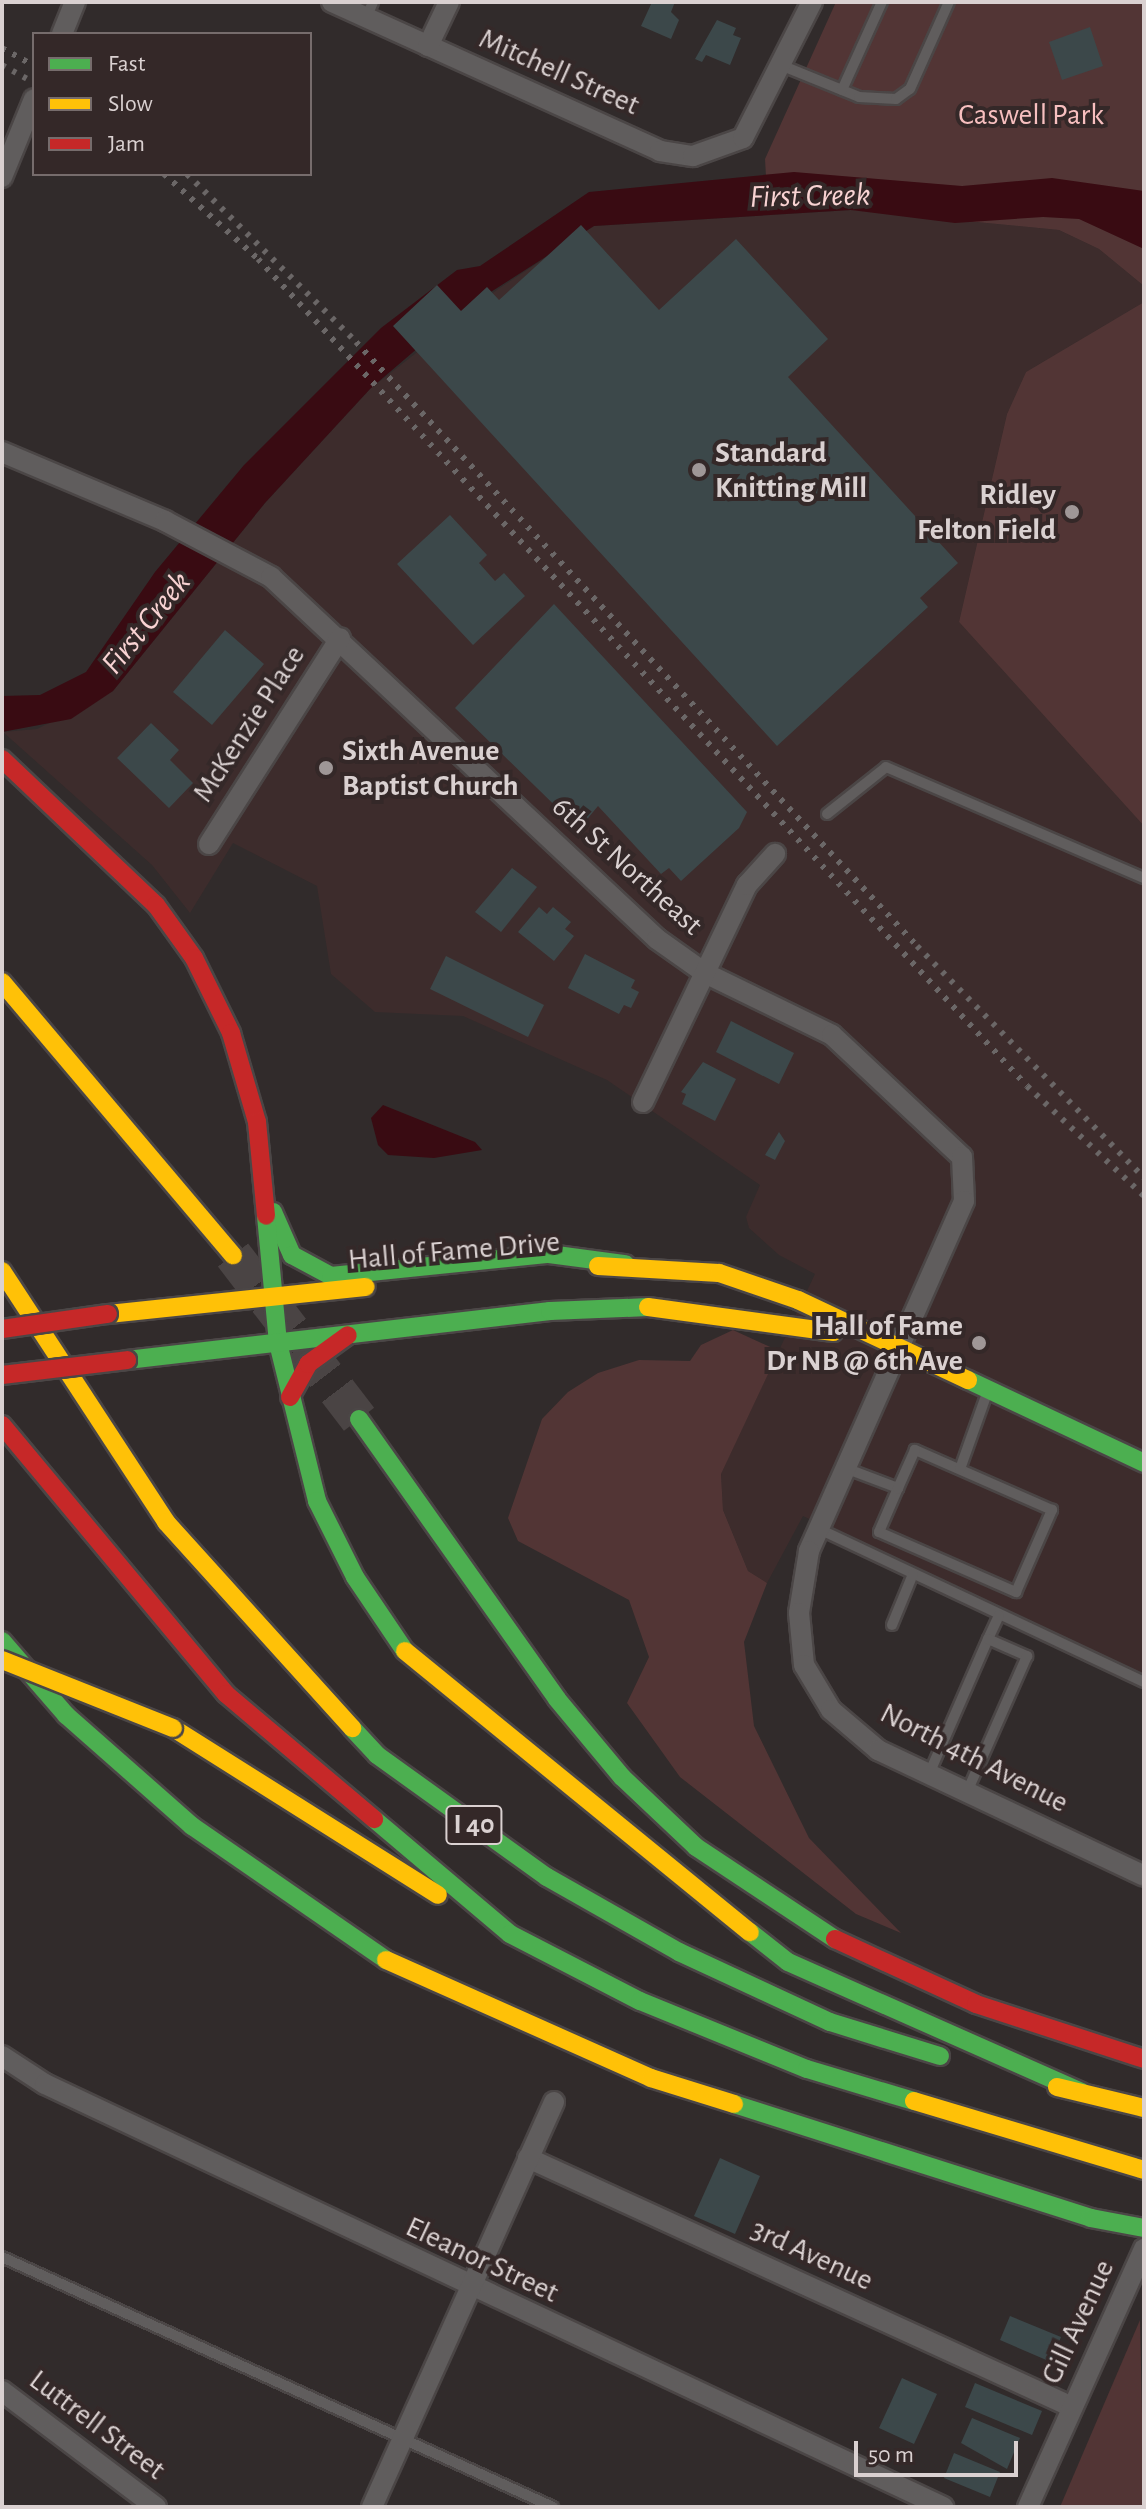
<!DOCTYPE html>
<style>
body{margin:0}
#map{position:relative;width:1146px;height:2509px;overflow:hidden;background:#312b2b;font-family:"Alegreya Sans",sans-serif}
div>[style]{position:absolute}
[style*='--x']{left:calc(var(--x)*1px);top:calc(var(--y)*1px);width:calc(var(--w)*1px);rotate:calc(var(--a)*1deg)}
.built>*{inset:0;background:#3d2c2c}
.green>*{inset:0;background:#523535}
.water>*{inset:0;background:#390b12}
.building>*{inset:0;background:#3c484a}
.highway-tunnel>*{height:38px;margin-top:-19px;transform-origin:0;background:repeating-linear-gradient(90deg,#4a4444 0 38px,transparent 0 57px)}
.roads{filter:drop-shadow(2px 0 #4b4646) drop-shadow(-2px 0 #4b4646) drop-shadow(0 2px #4b4646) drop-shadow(0 -2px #4b4646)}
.lane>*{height:10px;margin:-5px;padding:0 5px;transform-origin:5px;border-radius:5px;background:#605d5d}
.street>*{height:20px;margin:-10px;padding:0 10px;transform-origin:10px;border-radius:10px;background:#605d5d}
.fast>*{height:18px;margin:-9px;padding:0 9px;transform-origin:9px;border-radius:9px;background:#4caf50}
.slow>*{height:18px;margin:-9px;padding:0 9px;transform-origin:9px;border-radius:9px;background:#ffc107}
.jam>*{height:18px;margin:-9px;padding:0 9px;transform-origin:9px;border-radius:9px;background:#c62828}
.rail>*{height:6px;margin-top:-3px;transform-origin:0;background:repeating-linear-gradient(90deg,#6b6767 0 4px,transparent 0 12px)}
.bridges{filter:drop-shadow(2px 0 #4b4646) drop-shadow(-2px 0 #4b4646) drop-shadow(0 2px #4b4646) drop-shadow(0 -2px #4b4646)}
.slow-bridge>*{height:18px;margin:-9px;padding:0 9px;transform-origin:9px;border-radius:9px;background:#ffc107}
.jam-bridge>*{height:18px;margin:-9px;padding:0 9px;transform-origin:9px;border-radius:9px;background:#c62828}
.dots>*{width:22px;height:22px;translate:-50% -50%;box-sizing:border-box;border:4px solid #342828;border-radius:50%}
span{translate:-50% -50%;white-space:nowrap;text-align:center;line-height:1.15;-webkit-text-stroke:8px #342828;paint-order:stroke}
.shield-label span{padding:2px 6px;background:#342828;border:2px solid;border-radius:6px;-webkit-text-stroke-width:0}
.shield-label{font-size:28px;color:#dad1d1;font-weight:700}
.street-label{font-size:30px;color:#dad1d1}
.park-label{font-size:30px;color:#f7bfbf}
.poi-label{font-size:30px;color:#dad1d1;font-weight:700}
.left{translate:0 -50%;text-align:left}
.right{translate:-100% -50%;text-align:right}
.water-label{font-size:32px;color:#f9d3d3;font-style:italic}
.frame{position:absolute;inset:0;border:4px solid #dad1d1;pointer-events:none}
.legend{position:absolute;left:32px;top:32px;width:280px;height:144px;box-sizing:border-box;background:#342828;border:2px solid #766c6c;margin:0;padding:10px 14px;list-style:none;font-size:24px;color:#dad1d1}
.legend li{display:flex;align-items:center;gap:16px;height:40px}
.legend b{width:40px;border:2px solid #766c6c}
.scale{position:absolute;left:854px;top:2441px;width:164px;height:36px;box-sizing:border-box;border:4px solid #dad1d1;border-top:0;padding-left:10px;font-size:24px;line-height:28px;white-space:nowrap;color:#dad1d1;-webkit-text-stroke:6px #342828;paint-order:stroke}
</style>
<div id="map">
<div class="built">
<div style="clip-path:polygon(851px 210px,1059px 230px,1099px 249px,1144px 286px,1144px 302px,1026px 372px,1007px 414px,959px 622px,1144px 826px,1144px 1676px,803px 1516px,767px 1583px,748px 1571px,723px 1510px,721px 1473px,815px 1274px,779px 1255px,749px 1228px,746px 1217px,760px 1185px,607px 1080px,463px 1016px,375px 1012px,331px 974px,317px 886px,233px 843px,190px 913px,152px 865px,3px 732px,37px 729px,113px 691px,265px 503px,370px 389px,498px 289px,594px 226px)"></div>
</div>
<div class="green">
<div style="clip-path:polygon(836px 2px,1144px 2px,1144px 286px,1099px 249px,1059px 230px,851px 210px,768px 212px,765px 159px)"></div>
<div style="clip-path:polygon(1144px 302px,1144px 826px,959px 622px,1007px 414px,1026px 372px)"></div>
<div style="clip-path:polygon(733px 1330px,779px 1351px,721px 1474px,723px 1510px,748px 1571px,767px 1583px,744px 1642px,754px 1726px,809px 1838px,901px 1933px,856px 1914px,680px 1777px,627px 1703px,649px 1657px,629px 1600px,518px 1541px,508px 1518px,542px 1419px,568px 1392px,598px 1373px,639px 1360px,690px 1361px,701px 1345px)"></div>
<div style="clip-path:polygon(1140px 2320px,1144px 2507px,1060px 2507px)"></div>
</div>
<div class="water">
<div style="clip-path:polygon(794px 172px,962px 186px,1052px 178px,1144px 191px,1144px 249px,1079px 219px,1043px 217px,955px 223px,851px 210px,594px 226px,461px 311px,370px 389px,265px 503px,113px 691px,71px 719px,2px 732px,2px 696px,40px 695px,86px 672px,155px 572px,244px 465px,381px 328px,457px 270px,480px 266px,589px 192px)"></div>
<div style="clip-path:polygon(383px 1105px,475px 1142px,482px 1150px,434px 1158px,388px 1155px,378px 1145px,371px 1118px)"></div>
</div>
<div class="building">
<div style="clip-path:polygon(652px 2px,675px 2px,671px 12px,679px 20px,671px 39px,641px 26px)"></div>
<div style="clip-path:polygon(717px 20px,736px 28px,733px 35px,741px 38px,730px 65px,706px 55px,702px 62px,695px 59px)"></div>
<div style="clip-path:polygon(1090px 27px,1103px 66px,1062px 80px,1049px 42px)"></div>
<div style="clip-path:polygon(581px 225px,659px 310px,736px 239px,828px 339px,788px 377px,958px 563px,920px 598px,928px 607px,777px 746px,393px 326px,437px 285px,461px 311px,487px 287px,499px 300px)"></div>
<div style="clip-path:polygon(450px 515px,487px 555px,479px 563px,495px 581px,504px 573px,525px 596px,473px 645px,397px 564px)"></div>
<div style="clip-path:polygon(554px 604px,747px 812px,739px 828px,681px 881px,669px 868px,661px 874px,598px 806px,579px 829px,455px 708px)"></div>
<div style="clip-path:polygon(225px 630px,264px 664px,212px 725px,173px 692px)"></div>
<div style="clip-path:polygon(151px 723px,179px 750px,170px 760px,193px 783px,169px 808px,117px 758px)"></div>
<div style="clip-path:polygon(512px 868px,537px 887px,501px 932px,475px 912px)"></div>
<div style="clip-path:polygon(539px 907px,547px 914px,553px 907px,571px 922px,565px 929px,574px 936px,554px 961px,518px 932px)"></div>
<div style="clip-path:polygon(585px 954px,635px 980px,631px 988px,639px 992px,631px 1008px,624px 1005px,619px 1014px,568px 988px)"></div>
<div style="clip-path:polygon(446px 956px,544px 1005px,528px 1037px,430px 989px)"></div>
<div style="clip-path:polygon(731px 1021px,794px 1053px,779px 1084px,716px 1052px)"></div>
<div style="clip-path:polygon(703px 1062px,736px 1079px,715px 1121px,682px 1104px,686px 1094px,681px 1092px)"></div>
<div style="clip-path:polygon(779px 1132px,785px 1141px,775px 1160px,765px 1155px)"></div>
<div style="clip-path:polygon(720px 2158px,760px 2176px,735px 2234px,694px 2216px)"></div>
<div style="clip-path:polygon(1010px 2316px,1061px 2337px,1051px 2362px,1000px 2340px)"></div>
<div style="clip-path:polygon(902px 2378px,937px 2394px,914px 2444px,879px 2428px)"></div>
<div style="clip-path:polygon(975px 2383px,1042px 2411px,1032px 2435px,965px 2407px)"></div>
<div style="clip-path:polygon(972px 2418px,1020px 2438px,1007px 2469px,961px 2443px)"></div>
<div style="clip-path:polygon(954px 2453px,1000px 2472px,990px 2497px,944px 2478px)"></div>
</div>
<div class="highway-tunnel">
<div style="--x:233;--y:1255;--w:207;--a:52.5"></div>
</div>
<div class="roads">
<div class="lane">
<div style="--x:366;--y:18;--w:17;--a:-66"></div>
<div style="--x:783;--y:66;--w:82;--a:22.2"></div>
<div style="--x:859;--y:97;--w:37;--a:3"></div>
<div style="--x:896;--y:99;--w:17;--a:-36"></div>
<div style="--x:910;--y:89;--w:95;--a:-65.9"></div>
<div style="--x:842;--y:90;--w:97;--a:-65.6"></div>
<div style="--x:827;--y:814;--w:75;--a:-38.5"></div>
<div style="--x:886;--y:767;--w:281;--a:23.3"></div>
<div style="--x:845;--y:1468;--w:57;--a:20.7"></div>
<div style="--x:898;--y:1488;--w:48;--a:113.4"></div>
<div style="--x:879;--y:1532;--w:150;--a:23.7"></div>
<div style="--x:1016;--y:1592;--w:90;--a:-66.3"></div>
<div style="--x:1052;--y:1510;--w:150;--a:-156.3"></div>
<div style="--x:915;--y:1450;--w:42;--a:114.1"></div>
<div style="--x:960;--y:1469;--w:77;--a:-70.4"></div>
<div style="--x:819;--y:1529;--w:359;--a:25.2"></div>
<div style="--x:892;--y:1625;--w:55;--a:-67.6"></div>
<div style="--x:988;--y:1639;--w:26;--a:-65"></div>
<div style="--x:929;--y:1774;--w:147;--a:-66.4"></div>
<div style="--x:988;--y:1639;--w:43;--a:23.6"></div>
<div style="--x:1027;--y:1656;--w:149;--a:113.8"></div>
<div style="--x:2;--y:2257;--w:605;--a:24.4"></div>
</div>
<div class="street">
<div style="--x:332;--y:2;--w:360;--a:24.4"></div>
<div style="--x:660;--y:151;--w:33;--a:9"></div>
<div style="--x:693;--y:156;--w:53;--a:-19.8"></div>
<div style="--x:743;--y:138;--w:153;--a:-63.1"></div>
<div style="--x:62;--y:34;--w:35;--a:-68"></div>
<div style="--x:428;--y:46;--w:49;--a:-64.5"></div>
<div style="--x:2;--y:177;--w:84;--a:-67.7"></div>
<div style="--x:2;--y:452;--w:177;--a:22.9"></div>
<div style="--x:165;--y:521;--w:120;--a:27.8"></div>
<div style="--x:271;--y:577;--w:529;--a:43.16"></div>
<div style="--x:657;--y:939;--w:59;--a:35.3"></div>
<div style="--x:705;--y:973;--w:141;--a:26"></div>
<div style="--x:832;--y:1035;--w:178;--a:43.2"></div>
<div style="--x:962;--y:1157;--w:44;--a:87.4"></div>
<div style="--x:964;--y:1201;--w:383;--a:113.9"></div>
<div style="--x:809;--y:1551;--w:63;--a:99.2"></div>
<div style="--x:799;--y:1613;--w:52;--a:84.5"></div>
<div style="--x:804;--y:1665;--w:52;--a:59"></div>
<div style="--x:831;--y:1710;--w:62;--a:40.4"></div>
<div style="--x:878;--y:1750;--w:294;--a:25.3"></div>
<div style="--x:209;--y:844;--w:244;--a:-57.5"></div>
<div style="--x:643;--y:1102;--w:241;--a:-64.4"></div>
<div style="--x:747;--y:885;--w:42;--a:-47.9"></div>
<div style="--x:2;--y:2056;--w:51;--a:33.1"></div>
<div style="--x:45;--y:2084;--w:993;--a:25.22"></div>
<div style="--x:528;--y:2158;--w:598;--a:24.59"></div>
<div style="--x:2;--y:2391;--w:193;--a:37"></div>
<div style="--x:372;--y:2507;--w:444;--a:-65.8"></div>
<div style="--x:1028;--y:2507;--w:283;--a:-65.8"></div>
</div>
<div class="fast">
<div style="--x:273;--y:1212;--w:47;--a:66.2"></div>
<div style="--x:292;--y:1255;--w:44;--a:28.3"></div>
<div style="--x:331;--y:1276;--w:219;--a:-5.8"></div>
<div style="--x:549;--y:1254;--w:77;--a:7.5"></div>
<div style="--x:266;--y:1216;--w:128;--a:84.6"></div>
<div style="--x:278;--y:1343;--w:163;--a:76.1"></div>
<div style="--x:317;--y:1501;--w:85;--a:63.4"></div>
<div style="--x:355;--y:1577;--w:89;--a:56"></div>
<div style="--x:127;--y:1360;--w:426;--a:-6.6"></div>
<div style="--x:550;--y:1311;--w:98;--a:-2.3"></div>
<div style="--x:968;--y:1380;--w:195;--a:25.2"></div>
<div style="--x:359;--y:1419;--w:343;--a:54.7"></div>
<div style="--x:557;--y:1699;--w:102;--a:50.2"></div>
<div style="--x:622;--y:1777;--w:102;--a:43.4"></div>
<div style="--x:696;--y:1847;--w:167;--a:33.5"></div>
<div style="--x:2;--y:1641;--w:98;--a:49.1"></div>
<div style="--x:66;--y:1715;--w:168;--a:41.4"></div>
<div style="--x:192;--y:1826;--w:236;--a:34.6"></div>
<div style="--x:352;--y:1728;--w:37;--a:47"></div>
<div style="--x:377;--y:1755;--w:209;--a:35.7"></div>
<div style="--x:547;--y:1877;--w:152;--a:29.6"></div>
<div style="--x:679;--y:1952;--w:166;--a:24.9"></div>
<div style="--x:830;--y:2022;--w:115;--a:17.2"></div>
<div style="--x:374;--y:1819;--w:178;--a:40.2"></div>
<div style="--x:510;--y:1934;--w:146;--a:27.3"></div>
<div style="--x:640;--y:2001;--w:180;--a:22.2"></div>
<div style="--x:807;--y:2069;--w:112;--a:16.7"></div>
<div style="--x:750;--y:1932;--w:48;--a:38.3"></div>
<div style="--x:788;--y:1962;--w:321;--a:23.9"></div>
<div style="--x:734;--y:2104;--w:375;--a:17.7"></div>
<div style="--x:1091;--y:2218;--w:54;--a:10.7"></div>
</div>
<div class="slow">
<div style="--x:2;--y:982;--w:358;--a:49.8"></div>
<div style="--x:598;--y:1266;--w:121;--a:3.3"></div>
<div style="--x:719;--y:1273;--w:83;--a:18.9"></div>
<div style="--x:798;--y:1300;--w:188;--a:25.2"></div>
<div style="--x:2;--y:1271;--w:300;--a:56.8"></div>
<div style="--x:166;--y:1522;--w:278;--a:47.9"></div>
<div style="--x:648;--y:1307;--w:187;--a:7.7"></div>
<div style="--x:108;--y:1314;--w:259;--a:-6"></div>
<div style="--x:405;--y:1651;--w:445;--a:39.2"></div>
<div style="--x:173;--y:1728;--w:313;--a:32.2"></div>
<div style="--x:386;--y:1960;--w:290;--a:24"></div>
<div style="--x:651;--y:2078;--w:87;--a:17.4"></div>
<div style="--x:1057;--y:2087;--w:89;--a:13.6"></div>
<div style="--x:914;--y:2101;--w:240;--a:16.7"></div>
</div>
<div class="jam">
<div style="--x:2;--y:759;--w:212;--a:43.5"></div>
<div style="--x:156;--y:905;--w:65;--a:54.4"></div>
<div style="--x:194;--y:958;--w:84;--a:63.7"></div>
<div style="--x:231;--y:1033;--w:93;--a:73.7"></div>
<div style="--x:257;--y:1122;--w:94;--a:84.5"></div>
<div style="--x:290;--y:1397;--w:38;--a:-61"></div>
<div style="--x:308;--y:1364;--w:49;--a:-35.9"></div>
<div style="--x:2;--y:1425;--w:350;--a:50.2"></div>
<div style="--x:226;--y:1694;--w:194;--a:40.2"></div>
<div style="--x:835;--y:1939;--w:155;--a:24.7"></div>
<div style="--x:976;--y:2004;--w:177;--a:18.1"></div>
</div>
</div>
<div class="rail">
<div style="--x:2;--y:48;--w:37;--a:29"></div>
<div style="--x:2;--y:65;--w:37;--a:29"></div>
<div style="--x:164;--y:174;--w:127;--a:42.1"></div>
<div style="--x:258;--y:259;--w:1129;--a:47.08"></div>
<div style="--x:1027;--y:1086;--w:161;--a:43.2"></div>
<div style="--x:187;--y:174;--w:238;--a:44.8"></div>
<div style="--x:356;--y:342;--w:824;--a:47.11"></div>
<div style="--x:917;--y:946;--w:325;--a:45.6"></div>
</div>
<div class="bridges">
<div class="slow-bridge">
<div style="--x:2;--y:1660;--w:184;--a:21.7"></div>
</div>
<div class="jam-bridge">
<div style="--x:2;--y:1329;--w:107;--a:-8.1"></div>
<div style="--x:2;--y:1375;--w:126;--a:-6.8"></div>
</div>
</div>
<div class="dots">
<div style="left:699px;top:470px;background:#9f9797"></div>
<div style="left:1072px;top:512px;background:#9f9797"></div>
<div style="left:326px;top:768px;background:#9f9797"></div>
<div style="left:979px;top:1343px;background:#9f9797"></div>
</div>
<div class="shield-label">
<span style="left:474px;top:1825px">I 40</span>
</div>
<div class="street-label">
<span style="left:559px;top:72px;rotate:24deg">Mitchell Street</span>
<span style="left:249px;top:724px;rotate:-57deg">McKenzie Place</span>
<span style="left:627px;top:866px;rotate:42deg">6th St Northeast</span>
<span style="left:454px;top:1251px;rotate:-5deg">Hall of Fame Drive</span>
<span style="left:974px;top:1758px;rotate:27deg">North 4th Avenue</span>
<span style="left:812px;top:2255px;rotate:25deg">3rd Avenue</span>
<span style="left:482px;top:2260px;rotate:25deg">Eleanor Street</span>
<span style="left:1078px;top:2322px;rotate:-65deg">Gill Avenue</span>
<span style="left:97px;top:2425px;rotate:37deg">Luttrell Street</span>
</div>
<div class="park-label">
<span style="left:1031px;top:115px">Caswell Park</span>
</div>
<div class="poi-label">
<span class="left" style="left:715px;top:470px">Standard<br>Knitting Mill</span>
<span class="right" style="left:1056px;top:512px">Ridley<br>Felton Field</span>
<span class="left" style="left:342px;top:768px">Sixth Avenue<br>Baptist Church</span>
<span class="right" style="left:963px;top:1343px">Hall of Fame<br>Dr NB @ 6th Ave</span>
</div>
<div class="water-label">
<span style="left:810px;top:196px;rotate:-1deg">First Creek</span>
<span style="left:146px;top:623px;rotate:-51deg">First Creek</span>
</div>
<div class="frame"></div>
<ul class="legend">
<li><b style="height:10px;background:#4caf50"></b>Fast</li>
<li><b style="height:10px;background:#ffc107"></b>Slow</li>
<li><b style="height:10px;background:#c62828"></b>Jam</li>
</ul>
<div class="scale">50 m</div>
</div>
